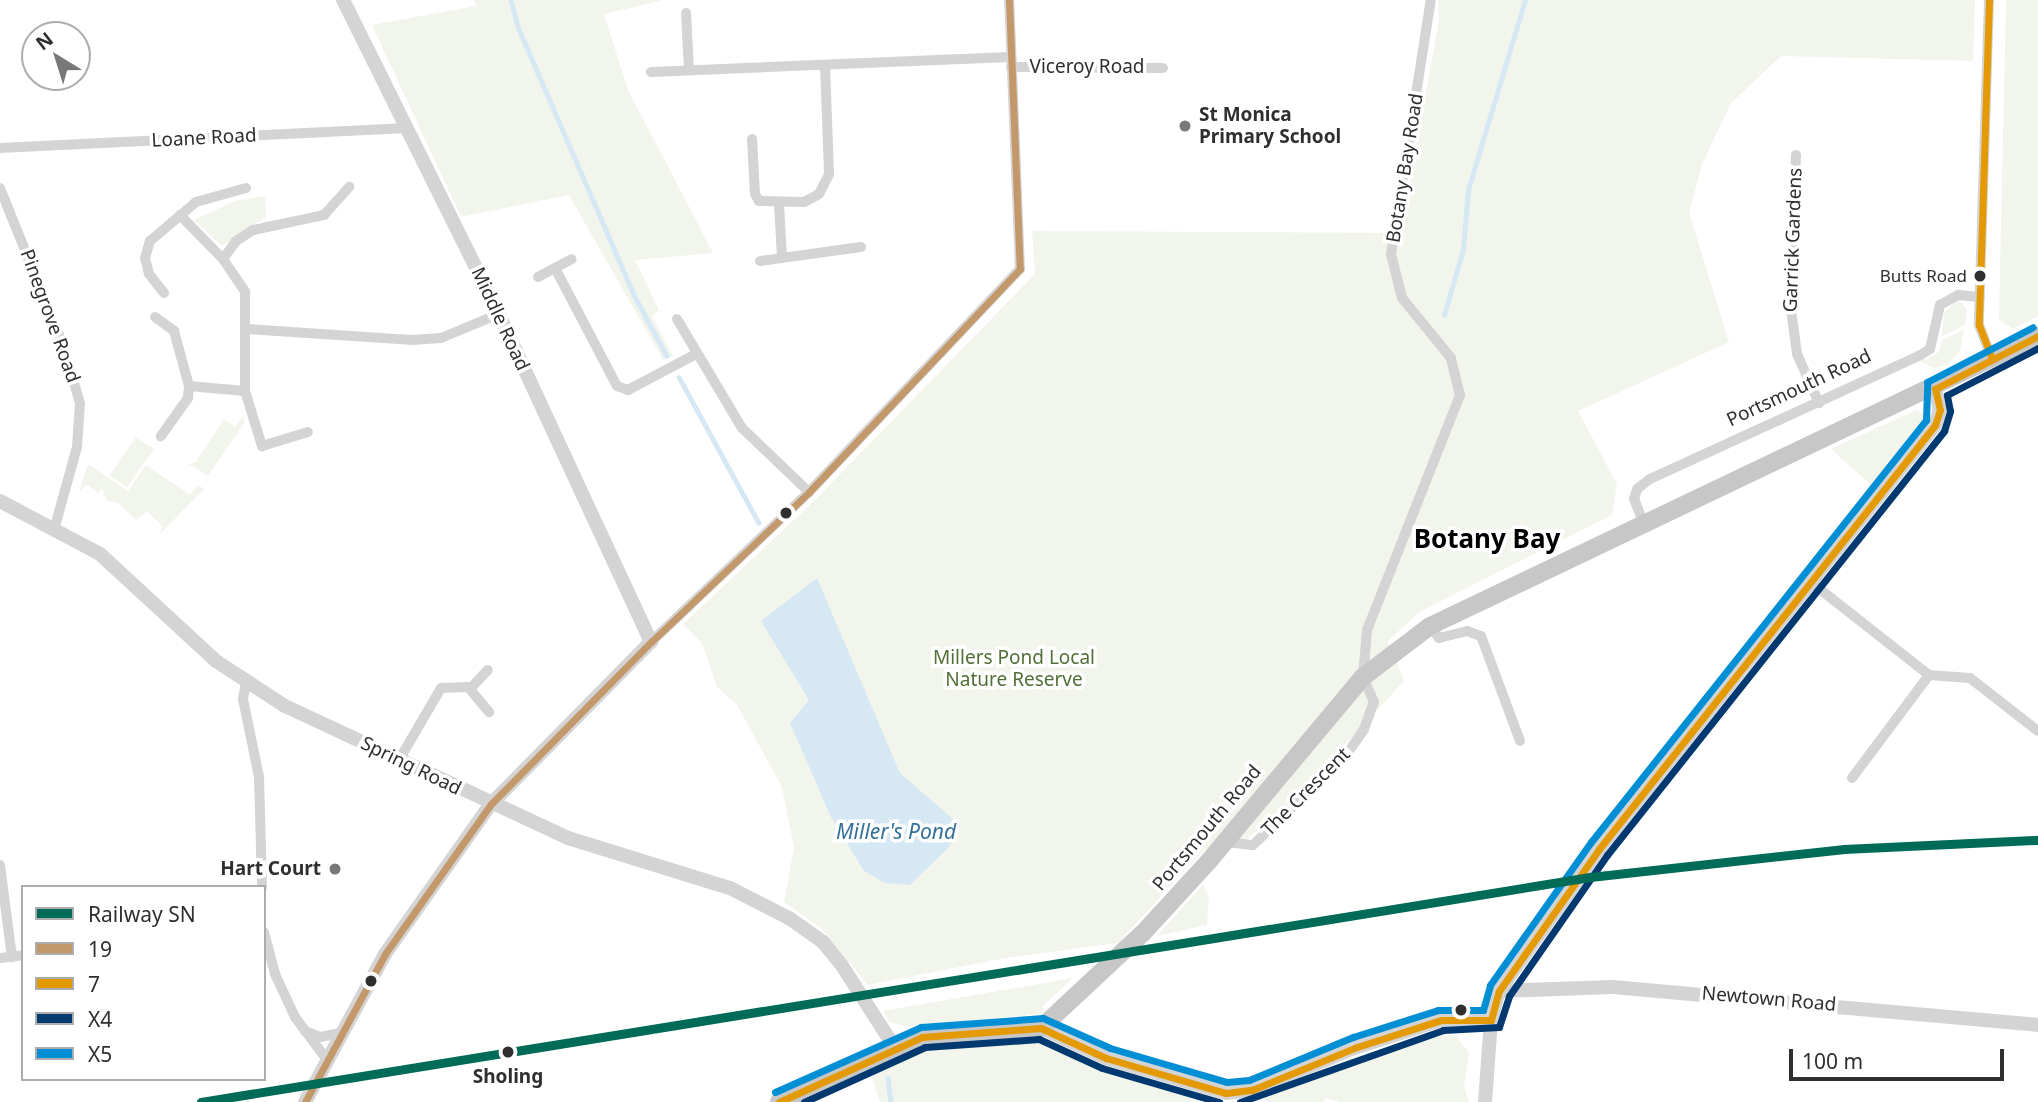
<!DOCTYPE html>
<style>
body{margin:0}
#map{position:relative;width:2038px;height:1102px;overflow:hidden;background:#fff;font-family:"Noto Sans",sans-serif}
div>[style]{position:absolute}
[style*='--x']{left:calc(var(--x)*1px);top:calc(var(--y)*1px);width:calc(var(--w)*1px);rotate:calc(var(--a)*1deg)}
.green>*{inset:0;background:#f1f5eb}
.water>*{inset:0;background:#d6e8f4}
.stream>*{height:4.5px;margin:-2.25px;padding:0 2.25px;transform-origin:2.25px;border-radius:2.25px;background:#d6e8f4}
.minor>*{height:10px;margin:-5px;padding:0 5px;transform-origin:5px;border-radius:5px;background:#d4d4d4}
.tertiary>*{height:14px;margin:-7px;padding:0 7px;transform-origin:7px;border-radius:7px;background:#d4d4d4}
.primary>*{height:18px;margin:-9px;padding:0 9px;transform-origin:9px;border-radius:9px;background:#c7c7c7}
.bus-1>*{height:7px;margin:-3.5px;padding:0 3.5px;transform-origin:3.5px;border-radius:3.5px;background:#c3986a}
.bus-2>*{height:7px;margin:-3.5px;padding:0 3.5px;transform-origin:3.5px;border-radius:3.5px;background:#e39a05}
.bus-3>*{height:7px;margin:-3.5px;padding:0 3.5px;transform-origin:3.5px;border-radius:3.5px;background:#013970}
.bus-4>*{height:7px;margin:-3.5px;padding:0 3.5px;transform-origin:3.5px;border-radius:3.5px;background:#008ed4}
.rail-1>*{height:9px;margin:-4.5px;padding:0 4.5px;transform-origin:4.5px;border-radius:4.5px;background:#006b56}
.dots>*{width:19px;height:19px;translate:-50% -50%;box-sizing:border-box;border:4px solid #fff;border-radius:50%}
span{translate:-50% -50%;white-space:nowrap;text-align:center;line-height:1.15;-webkit-text-stroke:7px #fff;paint-order:stroke}
.bus-label{font-size:17px;color:#2f2f2f}
.right{translate:-100% -50%;text-align:right}
.street-label{font-size:19px;color:#2f2f2f}
.poi-label{font-size:19px;color:#2f2f2f;font-weight:700}
.left{translate:0 -50%;text-align:left}
.park-label{font-size:19px;color:#516f37}
.stop-label{font-size:19px;color:#2f2f2f;font-weight:700}
.water-label{font-size:21px;color:#347199;font-style:italic}
.district-label{font-size:26px;color:#000;font-weight:700}
.legend{position:absolute;left:21px;top:885px;width:245px;height:196px;box-sizing:border-box;background:#fff;border:2px solid #acacac;margin:0;padding:9px 12px;list-style:none;font-size:21px;color:#2f2f2f}
.legend li{display:flex;align-items:center;gap:14px;height:35px}
.legend b{width:35px;border:2px solid #acacac}
.north{position:absolute;left:21px;top:21px;width:70px;height:70px;box-sizing:border-box;background:#fff;border:2px solid #acacac;border-radius:50%;rotate:322deg;font-size:19px;font-weight:700;line-height:28px;text-align:center;color:#2f2f2f}
.north::after{content:'';display:block;margin:auto;width:24px;height:32px;background:#787878;clip-path:polygon(50% 0,100% 100%,50% 72%,0 100%)}
.scale{position:absolute;left:1789px;top:1049px;width:215px;height:32px;box-sizing:border-box;border:4px solid #2f2f2f;border-top:0;padding-left:9px;font-size:21px;line-height:24px;white-space:nowrap;color:#2f2f2f;-webkit-text-stroke:5px #fff;paint-order:stroke}
</style>
<div id="map">
<div class="green">
<div style="clip-path:polygon(474px 0,664px 0,604px 14px,628px 90px,713px 253px,635px 260px,659px 310px,652px 316px,673px 356px,663px 360px,569px 195px,461px 217px,372px 25px,476px 6px)"></div>
<div style="clip-path:polygon(1438px 0,1975px 0,1973px 61px,1781px 56px,1731px 103px,1702px 164px,1689px 213px,1729px 342px,1578px 411px,1617px 484px,1612px 515px,1419px 612px,1388px 641px,1404px 681px,1303px 790px,1246px 840px,1203px 851px,1118px 943px,1005px 958px,868px 985px,821px 928px,784px 902px,794px 847px,782px 787px,737px 705px,717px 687px,702px 643px,683px 624px,809px 506px,1035px 274px,1032px 231px,1400px 233px,1439px 20px)"></div>
<div style="clip-path:polygon(2006px 0,2038px 0,2038px 316px,2013px 329px,1999px 320px)"></div>
<div style="clip-path:polygon(265px 196px,266px 217px,222px 246px,194px 220px,235px 201px)"></div>
<div style="clip-path:polygon(1959px 300px,1967px 310px,1965px 325px,1942px 336px,1944px 312px)"></div>
<div style="clip-path:polygon(1964px 330px,1960px 351px,1947px 365px,1934px 368px,1921px 362px,1939px 352px,1942px 340px)"></div>
<div style="clip-path:polygon(1916px 410px,1924px 414px,1923px 419px,1871px 485px,1831px 449px)"></div>
<div style="clip-path:polygon(243px 416px,245px 422px,208px 476px,189px 464px,196px 462px,224px 419px,235px 427px)"></div>
<div style="clip-path:polygon(136px 437px,154px 449px,127px 487px,109px 476px)"></div>
<div style="clip-path:polygon(88px 464px,128px 491px,146px 465px,190px 495px,198px 485px,204px 489px,160px 534px,162px 526px,147px 511px,136px 520px,117px 502px,107px 501px,102px 488px,98px 493px,87px 484px,79px 492px)"></div>
<div style="clip-path:polygon(1203px 885px,1209px 897px,1207px 925px,1157px 936px)"></div>
<div style="clip-path:polygon(1073px 978px,1043px 1006px,1042px 1014px,905px 1026px,889px 1022px,883px 1011px)"></div>
<div style="clip-path:polygon(1455px 1035px,1469px 1053px,1464px 1086px,1469px 1102px,1339px 1102px,1326px 1098px,1323px 1102px,1265px 1102px,1264px 1091px,1346px 1060px,1413px 1039px)"></div>
<div style="clip-path:polygon(1025px 1036px,1192px 1093px,1190px 1102px,880px 1102px,872px 1077px,883px 1060px,928px 1044px)"></div>
</div>
<div class="water">
<div style="clip-path:polygon(817px 578px,900px 773px,961px 826px,949px 847px,910px 885px,885px 883px,864px 871px,831px 817px,790px 723px,809px 700px,761px 621px)"></div>
</div>
<div class="stream">
<div style="--x:511;--y:0;--w:30;--a:75"></div>
<div style="--x:519;--y:29;--w:290;--a:66.6"></div>
<div style="--x:634;--y:295;--w:69;--a:61.6"></div>
<div style="--x:1444;--y:315;--w:69;--a:-73.9"></div>
<div style="--x:1463;--y:249;--w:59;--a:-85.2"></div>
<div style="--x:1468;--y:190;--w:198;--a:-73.3"></div>
<div style="--x:679;--y:377;--w:166;--a:61.3"></div>
<div style="--x:888;--y:1078;--w:24;--a:83"></div>
</div>
<div class="minor">
<div style="--x:1989;--y:0;--w:325;--a:91.8"></div>
<div style="--x:1979;--y:325;--w:33;--a:69"></div>
<div style="--x:686;--y:13;--w:57;--a:87"></div>
<div style="--x:1011;--y:67;--w:152;--a:0.4"></div>
<div style="--x:651;--y:72;--w:359;--a:-2.4"></div>
<div style="--x:752;--y:139;--w:55;--a:86.9"></div>
<div style="--x:755;--y:194;--w:8;--a:60"></div>
<div style="--x:759;--y:201;--w:45;--a:1.3"></div>
<div style="--x:804;--y:202;--w:17;--a:-28"></div>
<div style="--x:819;--y:194;--w:22;--a:-63"></div>
<div style="--x:829;--y:174;--w:109;--a:-92.1"></div>
<div style="--x:0;--y:148;--w:408;--a:-2.8"></div>
<div style="--x:1796;--y:155;--w:147;--a:92.3"></div>
<div style="--x:1790;--y:302;--w:52;--a:82.3"></div>
<div style="--x:1797;--y:354;--w:54;--a:65.8"></div>
<div style="--x:0;--y:188;--w:166;--a:68.1"></div>
<div style="--x:62;--y:342;--w:64;--a:73.6"></div>
<div style="--x:80;--y:403;--w:44;--a:93.9"></div>
<div style="--x:77;--y:447;--w:86;--a:105.5"></div>
<div style="--x:779;--y:204;--w:54;--a:86.8"></div>
<div style="--x:180;--y:215;--w:62;--a:45.7"></div>
<div style="--x:223;--y:259;--w:40;--a:56"></div>
<div style="--x:245;--y:292;--w:99;--a:90"></div>
<div style="--x:245;--y:391;--w:58;--a:72.8"></div>
<div style="--x:262;--y:446;--w:48;--a:-16.9"></div>
<div style="--x:223;--y:259;--w:22;--a:-54"></div>
<div style="--x:236;--y:241;--w:20;--a:-33"></div>
<div style="--x:253;--y:230;--w:73;--a:-11.9"></div>
<div style="--x:324;--y:215;--w:38;--a:-48"></div>
<div style="--x:760;--y:261;--w:102;--a:-7.9"></div>
<div style="--x:555;--y:268;--w:133;--a:62.3"></div>
<div style="--x:617;--y:386;--w:12;--a:20"></div>
<div style="--x:628;--y:390;--w:77;--a:-27.9"></div>
<div style="--x:538;--y:277;--w:38;--a:-28"></div>
<div style="--x:164;--y:293;--w:24;--a:-128"></div>
<div style="--x:149;--y:274;--w:16;--a:-104"></div>
<div style="--x:145;--y:258;--w:18;--a:-74"></div>
<div style="--x:150;--y:241;--w:60;--a:-40.3"></div>
<div style="--x:196;--y:202;--w:52;--a:-15.6"></div>
<div style="--x:155;--y:317;--w:24;--a:36"></div>
<div style="--x:174;--y:331;--w:57;--a:74.7"></div>
<div style="--x:189;--y:386;--w:12;--a:95"></div>
<div style="--x:188;--y:398;--w:47;--a:125.4"></div>
<div style="--x:677;--y:319;--w:127;--a:59.2"></div>
<div style="--x:742;--y:428;--w:93;--a:43.7"></div>
<div style="--x:247;--y:329;--w:164;--a:3.8"></div>
<div style="--x:411;--y:340;--w:30;--a:-4"></div>
<div style="--x:441;--y:338;--w:63;--a:-22.5"></div>
<div style="--x:189;--y:386;--w:56;--a:5.1"></div>
<div style="--x:1643;--y:522;--w:25;--a:-111"></div>
<div style="--x:1634;--y:499;--w:10;--a:-73"></div>
<div style="--x:1637;--y:489;--w:16;--a:-38"></div>
<div style="--x:1650;--y:479;--w:296;--a:-24.6"></div>
<div style="--x:1919;--y:356;--w:13;--a:-32"></div>
<div style="--x:1930;--y:349;--w:45;--a:-77.2"></div>
<div style="--x:1940;--y:305;--w:21;--a:-29"></div>
<div style="--x:1958;--y:295;--w:22;--a:5"></div>
<div style="--x:1812;--y:583;--w:149;--a:38.2"></div>
<div style="--x:1929;--y:675;--w:41;--a:4.2"></div>
<div style="--x:1970;--y:678;--w:86;--a:37.9"></div>
<div style="--x:1430;--y:626;--w:15;--a:53"></div>
<div style="--x:1439;--y:638;--w:29;--a:-14"></div>
<div style="--x:1467;--y:631;--w:15;--a:20"></div>
<div style="--x:1481;--y:636;--w:112;--a:69.6"></div>
<div style="--x:651;--y:642;--w:218;--a:-43.5"></div>
<div style="--x:809;--y:492;--w:307;--a:-46.6"></div>
<div style="--x:1020;--y:269;--w:269;--a:-92.3"></div>
<div style="--x:246;--y:683;--w:16;--a:101"></div>
<div style="--x:243;--y:699;--w:80;--a:78.4"></div>
<div style="--x:259;--y:777;--w:110;--a:88.4"></div>
<div style="--x:470;--y:689;--w:26;--a:-47"></div>
<div style="--x:399;--y:760;--w:83;--a:-59.7"></div>
<div style="--x:441;--y:688;--w:27;--a:-2"></div>
<div style="--x:468;--y:687;--w:33;--a:50"></div>
<div style="--x:1852;--y:778;--w:129;--a:-53.2"></div>
<div style="--x:1227;--y:842;--w:26;--a:7"></div>
<div style="--x:1253;--y:845;--w:126;--a:-43.7"></div>
<div style="--x:1344;--y:758;--w:35;--a:-55"></div>
<div style="--x:1364;--y:729;--w:29;--a:-70"></div>
<div style="--x:1374;--y:702;--w:27;--a:-114"></div>
<div style="--x:1363;--y:677;--w:47;--a:-85.1"></div>
<div style="--x:1367;--y:630;--w:253;--a:-68.4"></div>
<div style="--x:1460;--y:395;--w:38;--a:-104"></div>
<div style="--x:1451;--y:358;--w:77;--a:-129.2"></div>
<div style="--x:1402;--y:298;--w:45;--a:-104"></div>
<div style="--x:1391;--y:254;--w:257;--a:-81.1"></div>
<div style="--x:0;--y:865;--w:93;--a:82.6"></div>
<div style="--x:264;--y:932;--w:43;--a:75.3"></div>
<div style="--x:275;--y:974;--w:47;--a:65.1"></div>
<div style="--x:295;--y:1017;--w:54;--a:53.3"></div>
<div style="--x:0;--y:958;--w:23;--a:-7"></div>
<div style="--x:305;--y:1031;--w:16;--a:22"></div>
<div style="--x:320;--y:1037;--w:21;--a:-11"></div>
</div>
<div class="tertiary">
<div style="--x:0;--y:501;--w:113;--a:27.9"></div>
<div style="--x:100;--y:554;--w:158;--a:42.7"></div>
<div style="--x:216;--y:661;--w:82;--a:33.1"></div>
<div style="--x:285;--y:706;--w:312;--a:25"></div>
<div style="--x:568;--y:838;--w:170;--a:17.2"></div>
<div style="--x:730;--y:888;--w:66;--a:27"></div>
<div style="--x:789;--y:918;--w:42;--a:35.2"></div>
<div style="--x:823;--y:942;--w:28;--a:51"></div>
<div style="--x:841;--y:964;--w:100;--a:57.3"></div>
<div style="--x:1499;--y:991;--w:114;--a:-2"></div>
<div style="--x:1613;--y:987;--w:427;--a:5.1"></div>
<div style="--x:1041;--y:1028;--w:72;--a:24.8"></div>
<div style="--x:1106;--y:1058;--w:125;--a:16.3"></div>
<div style="--x:1226;--y:1093;--w:26;--a:-7"></div>
<div style="--x:1252;--y:1090;--w:113;--a:-22.3"></div>
<div style="--x:1357;--y:1047;--w:88;--a:-17.8"></div>
<div style="--x:1441;--y:1020;--w:50;--a:0"></div>
<div style="--x:305;--y:1102;--w:168;--a:-61.6"></div>
<div style="--x:385;--y:954;--w:184;--a:-54.8"></div>
<div style="--x:491;--y:804;--w:228;--a:-45.4"></div>
<div style="--x:651;--y:642;--w:362;--a:-114.9"></div>
<div style="--x:499;--y:314;--w:351;--a:-116.4"></div>
<div style="--x:1485;--y:1102;--w:82;--a:-85.8"></div>
<div style="--x:1491;--y:1020;--w:30;--a:-75"></div>
<div style="--x:1499;--y:991;--w:174;--a:-54.8"></div>
<div style="--x:1599;--y:849;--w:541;--a:-51.6"></div>
<div style="--x:1935;--y:425;--w:16;--a:-72"></div>
<div style="--x:1940;--y:410;--w:22;--a:-103"></div>
</div>
<div class="primary">
<div style="--x:779;--y:1102;--w:148;--a:-24.8"></div>
<div style="--x:913;--y:1040;--w:129;--a:-5.4"></div>
<div style="--x:1041;--y:1028;--w:139;--a:-43"></div>
<div style="--x:1143;--y:933;--w:98;--a:-47.5"></div>
<div style="--x:1209;--y:861;--w:240;--a:-50.1"></div>
<div style="--x:1363;--y:677;--w:84;--a:-37.3"></div>
<div style="--x:1430;--y:626;--w:674;--a:-25.5"></div>
</div>
<div class="bus-1">
<div style="--x:1009;--y:0;--w:269;--a:87.7"></div>
<div style="--x:305;--y:1102;--w:168;--a:-61.6"></div>
<div style="--x:385;--y:954;--w:184;--a:-54.8"></div>
<div style="--x:491;--y:804;--w:228;--a:-45.4"></div>
<div style="--x:651;--y:642;--w:218;--a:-43.5"></div>
<div style="--x:809;--y:492;--w:307;--a:-46.6"></div>
</div>
<div class="bus-2">
<div style="--x:1989;--y:0;--w:325;--a:91.8"></div>
<div style="--x:1979;--y:325;--w:33;--a:69"></div>
<div style="--x:779;--y:1102;--w:157;--a:-24.4"></div>
<div style="--x:922;--y:1037;--w:119;--a:-4.3"></div>
<div style="--x:1041;--y:1028;--w:72;--a:24.8"></div>
<div style="--x:1106;--y:1058;--w:125;--a:16.3"></div>
<div style="--x:1226;--y:1093;--w:26;--a:-7"></div>
<div style="--x:1252;--y:1090;--w:113;--a:-22.3"></div>
<div style="--x:1357;--y:1047;--w:88;--a:-17.8"></div>
<div style="--x:1441;--y:1020;--w:50;--a:0"></div>
<div style="--x:1491;--y:1020;--w:30;--a:-75"></div>
<div style="--x:1499;--y:991;--w:174;--a:-54.8"></div>
<div style="--x:1599;--y:849;--w:541;--a:-51.6"></div>
<div style="--x:1935;--y:425;--w:16;--a:-72"></div>
<div style="--x:1940;--y:410;--w:22;--a:-103"></div>
<div style="--x:1935;--y:389;--w:116;--a:-27.2"></div>
</div>
<div class="bus-3">
<div style="--x:804;--y:1102;--w:133;--a:-24.4"></div>
<div style="--x:925;--y:1047;--w:114;--a:-4"></div>
<div style="--x:1039;--y:1039;--w:69;--a:24.7"></div>
<div style="--x:1102;--y:1068;--w:122;--a:16.2"></div>
<div style="--x:1240;--y:1102;--w:215;--a:-19.5"></div>
<div style="--x:1443;--y:1030;--w:56;--a:-3.1"></div>
<div style="--x:1499;--y:1027;--w:33;--a:-72"></div>
<div style="--x:1509;--y:996;--w:172;--a:-55.2"></div>
<div style="--x:1607;--y:855;--w:542;--a:-51.52"></div>
<div style="--x:1944;--y:431;--w:21;--a:-73"></div>
<div style="--x:1950;--y:411;--w:16;--a:-101"></div>
<div style="--x:1947;--y:395;--w:102;--a:-27.3"></div>
</div>
<div class="bus-4">
<div style="--x:775;--y:1092;--w:160;--a:-24"></div>
<div style="--x:921;--y:1027;--w:122;--a:-4.2"></div>
<div style="--x:1043;--y:1018;--w:73;--a:24.1"></div>
<div style="--x:1110;--y:1048;--w:122;--a:16.2"></div>
<div style="--x:1227;--y:1082;--w:22;--a:-5"></div>
<div style="--x:1249;--y:1080;--w:113;--a:-22.5"></div>
<div style="--x:1353;--y:1037;--w:89;--a:-17.6"></div>
<div style="--x:1438;--y:1010;--w:45;--a:0"></div>
<div style="--x:1483;--y:1010;--w:26;--a:-74"></div>
<div style="--x:1490;--y:985;--w:175;--a:-54.8"></div>
<div style="--x:1591;--y:842;--w:539;--a:-51.56"></div>
<div style="--x:1926;--y:420;--w:38;--a:-88"></div>
<div style="--x:1927;--y:382;--w:119;--a:-27.4"></div>
</div>
<div class="rail-1">
<div style="--x:201;--y:1102;--w:1407;--a:-9.2"></div>
<div style="--x:1590;--y:877;--w:256;--a:-6.3"></div>
<div style="--x:1844;--y:849;--w:194;--a:-2.7"></div>
</div>
<div class="dots">
<div style="left:1185px;top:126px;background:#787878"></div>
<div style="left:1980px;top:276px;background:#2f2f2f"></div>
<div style="left:786px;top:513px;background:#2f2f2f"></div>
<div style="left:335px;top:869px;background:#787878"></div>
<div style="left:371px;top:981px;background:#2f2f2f"></div>
<div style="left:1461px;top:1010px;background:#2f2f2f"></div>
<div style="left:508px;top:1052px;background:#2f2f2f"></div>
</div>
<div class="bus-label">
<span class="right" style="left:1967px;top:276px">Butts Road</span>
</div>
<div class="street-label">
<span style="left:1087px;top:67px">Viceroy Road</span>
<span style="left:204px;top:138px;rotate:-3deg">Loane Road</span>
<span style="left:1405px;top:168px;rotate:-81deg">Botany Bay Road</span>
<span style="left:1793px;top:240px;rotate:-88deg">Garrick Gardens</span>
<span style="left:50px;top:316px;rotate:70deg">Pinegrove Road</span>
<span style="left:500px;top:319px;rotate:65deg">Middle Road</span>
<span style="left:1799px;top:388px;rotate:-25deg">Portsmouth Road</span>
<span style="left:411px;top:766px;rotate:26deg">Spring Road</span>
<span style="left:1306px;top:792px;rotate:-45deg">The Crescent</span>
<span style="left:1207px;top:828px;rotate:-50deg">Portsmouth Road</span>
<span style="left:1769px;top:999px;rotate:5deg">Newtown Road</span>
</div>
<div class="poi-label">
<span class="left" style="left:1199px;top:126px">St Monica<br>Primary School</span>
<span class="right" style="left:321px;top:869px">Hart Court</span>
</div>
<div class="park-label">
<span style="left:1014px;top:669px">Millers Pond Local<br>Nature Reserve</span>
</div>
<div class="stop-label">
<span style="left:508px;top:1077px">Sholing</span>
</div>
<div class="water-label">
<span style="left:896px;top:831px">Miller's Pond</span>
</div>
<div class="district-label">
<span style="left:1487px;top:539px">Botany Bay</span>
</div>
<ul class="legend">
<li><b style="height:9px;background:#006b56"></b>Railway SN</li>
<li><b style="height:9px;background:#c3986a"></b>19</li>
<li><b style="height:9px;background:#e39a05"></b>7</li>
<li><b style="height:9px;background:#013970"></b>X4</li>
<li><b style="height:9px;background:#008ed4"></b>X5</li>
</ul>
<div class="north">N</div>
<div class="scale">100 m</div>
</div>
